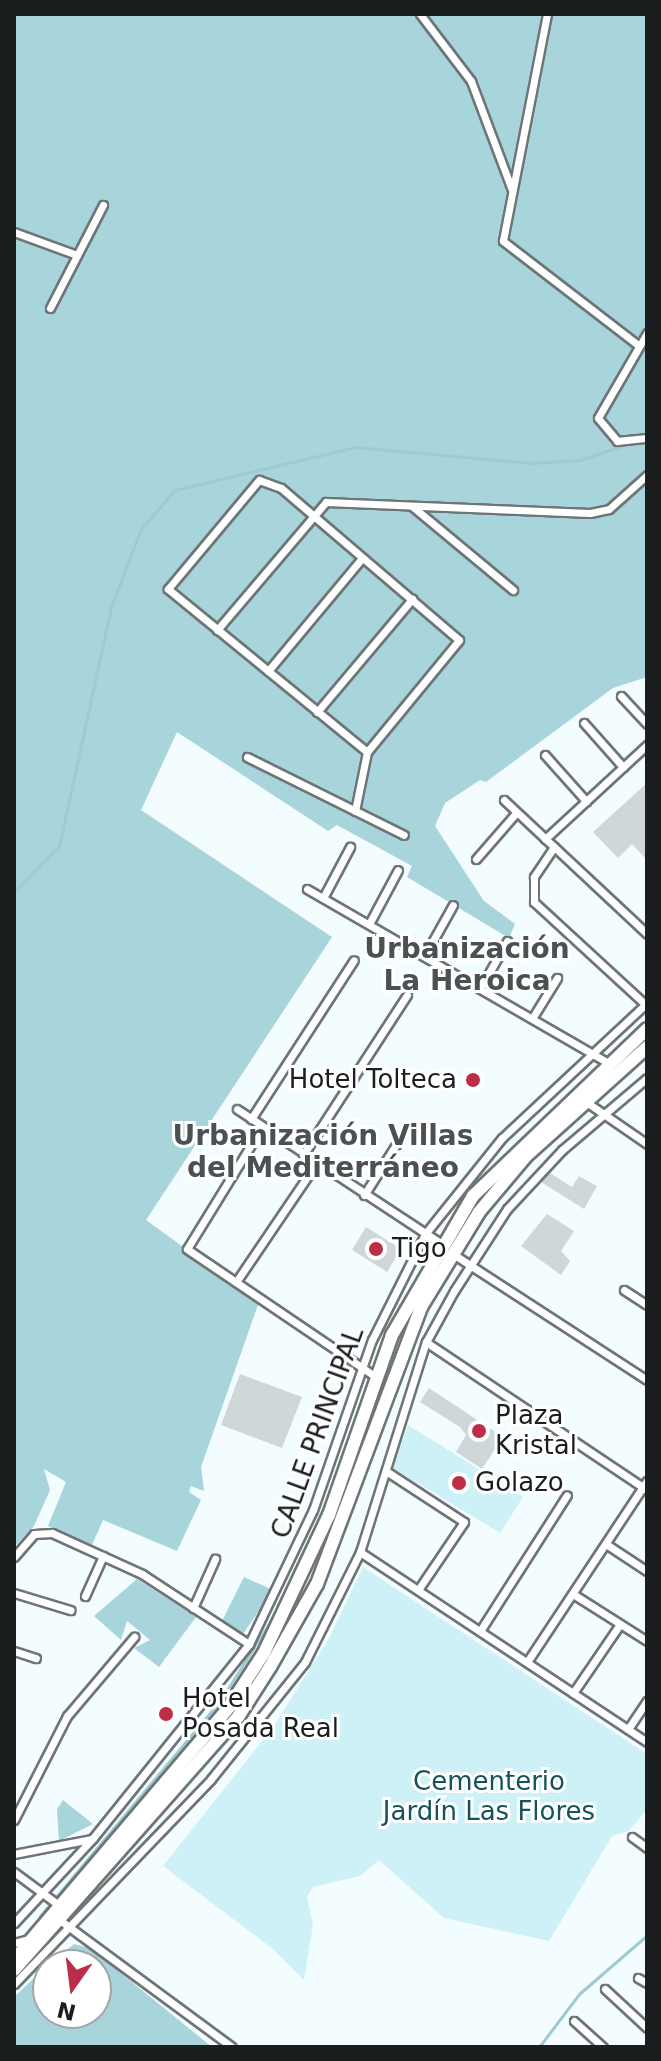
<!DOCTYPE html>
<meta charset="utf-8">
<style>
body{margin:0}
#map{position:relative;width:661px;height:2061px;overflow:hidden;background:#f3fcfe;font-family:"DejaVu Sans",sans-serif}
div>[style]{position:absolute}
[style*='--x']{left:calc(var(--x)*1px);top:calc(var(--y)*1px);width:calc(var(--w)*1px);rotate:calc(var(--a)*1deg)}
.green>*{inset:0;background:#cef1f7}
.forest>*{inset:0;background:#a8d4dc}
.stream>*{height:3px;margin:-1.5px;padding:0 1.5px;transform-origin:1.5px;border-radius:1.5px;background:#9ecbd3}
.building>*{inset:0;background:#cfd7d9}
.roads{filter:drop-shadow(2px 0 #6e7577) drop-shadow(-2px 0 #6e7577) drop-shadow(0 2px #6e7577) drop-shadow(0 -2px #6e7577)}
.minor>*{height:7px;margin:-3.5px;padding:0 3.5px;transform-origin:3.5px;border-radius:3.5px;background:#fff}
.trunk>*{height:12px;margin:-6px;padding:0 6px;transform-origin:6px;border-radius:6px;background:#fff}
.dots>*{width:22px;height:22px;translate:-50% -50%;box-sizing:border-box;border:4px solid #fff;border-radius:50%}
span{translate:-50% -50%;white-space:nowrap;text-align:center;line-height:1.15;-webkit-text-stroke:6px #fff;paint-order:stroke}
.poi-label{font-size:26px;color:#1b1e1f}
.right{translate:-100% -50%;text-align:right}
.left{translate:0 -50%;text-align:left}
.street-label{font-size:26px;color:#1b1e1f}
.park-label{font-size:26px;color:#14525c}
.neighbourhood-label{font-size:28px;color:#4a5153;font-weight:700}
.frame{position:absolute;inset:0;border:16px solid #1b1e1f;pointer-events:none}
.north{position:absolute;left:32px;top:1949px;width:80px;height:80px;box-sizing:border-box;background:#fff;border:2px solid #a4a5a5;border-radius:50%;rotate:194deg;font-size:22px;font-weight:700;line-height:32px;text-align:center;color:#1b1e1f}
.north::after{content:'';display:block;margin:auto;width:28px;height:36px;background:#bd2d47;clip-path:polygon(50% 0,100% 100%,50% 72%,0 100%)}
</style>
<div id="map">
<div class="green">
<div style="clip-path:polygon(408px 1425px,523px 1497px,500px 1533px,393px 1468px)"></div>
<div style="clip-path:polygon(363px 1567px,647px 1754px,647px 1809px,629px 1831px,612px 1836px,549px 1941px,444px 1918px,379px 1860px,360px 1876px,313px 1887px,307px 1897px,313px 1925px,304px 1980px,273px 1949px,163px 1866px,274px 1726px,329px 1638px)"></div>
</div>
<div class="forest">
<div style="clip-path:polygon(14px 14px,647px 14px,647px 677px,613px 688px,486px 782px,480px 780px,445px 803px,435px 826px,484px 901px,515px 924px,509px 938px,407px 877px,412px 866px,337px 825px,328px 831px,177px 732px,141px 810px,332px 937px,146px 1220px,259px 1302px,201px 1467px,204px 1491px,191px 1486px,189px 1492px,201px 1500px,177px 1551px,103px 1520px,92px 1545px,48px 1526px,66px 1482px,44px 1469px,50px 1490px,34px 1526px,14px 1547px)"></div>
<div style="clip-path:polygon(244px 1577px,273px 1590px,243px 1634px,222px 1621px)"></div>
<div style="clip-path:polygon(137px 1579px,196px 1617px,159px 1667px,134px 1648px,150px 1640px,127px 1621px,121px 1640px,94px 1616px)"></div>
<div style="clip-path:polygon(63px 1800px,93px 1824px,59px 1841px,57px 1809px)"></div>
<div style="clip-path:polygon(74px 1944px,90px 1948px,212px 2047px,14px 2047px,14px 1997px,48px 1965px,48px 2013px,96px 2013px,96px 1965px,48px 1965px)"></div>
</div>
<div class="stream">
<div style="--x:14;--y:892;--w:64;--a:-45.6"></div>
<div style="--x:59;--y:846;--w:245;--a:-77.7"></div>
<div style="--x:111;--y:607;--w:84;--a:-69"></div>
<div style="--x:141;--y:529;--w:52;--a:-48.9"></div>
<div style="--x:175;--y:490;--w:186;--a:-13.4"></div>
<div style="--x:356;--y:447;--w:177;--a:5.2"></div>
<div style="--x:532;--y:463;--w:48;--a:-3.6"></div>
<div style="--x:580;--y:460;--w:53;--a:-18.8"></div>
<div style="--x:40;--y:1916;--w:284;--a:-50.1"></div>
<div style="--x:222;--y:1698;--w:99;--a:-57.8"></div>
<div style="--x:539;--y:2047;--w:66;--a:-53"></div>
<div style="--x:579;--y:1994;--w:90;--a:-40.9"></div>
</div>
<div class="building">
<div style="clip-path:polygon(647px 783px,647px 860px,632px 844px,618px 858px,593px 832px)"></div>
<div style="clip-path:polygon(550px 1173px,572px 1187px,579px 1176px,597px 1186px,584px 1209px,541px 1182px)"></div>
<div style="clip-path:polygon(547px 1214px,574px 1231px,561px 1251px,570px 1261px,561px 1275px,521px 1246px)"></div>
<div style="clip-path:polygon(366px 1227px,401px 1249px,387px 1272px,352px 1250px)"></div>
<div style="clip-path:polygon(240px 1374px,302px 1397px,282px 1448px,221px 1425px)"></div>
<div style="clip-path:polygon(429px 1388px,503px 1437px,482px 1469px,456px 1452px,466px 1435px,460px 1427px,420px 1402px)"></div>
</div>
<div class="roads">
<div class="minor">
<div style="--x:420;--y:14;--w:84;--a:52.7"></div>
<div style="--x:471;--y:81;--w:116;--a:69.4"></div>
<div style="--x:547;--y:14;--w:231;--a:101"></div>
<div style="--x:503;--y:241;--w:170;--a:37.6"></div>
<div style="--x:14;--y:232;--w:67;--a:20.1"></div>
<div style="--x:50;--y:308;--w:116;--a:-62.8"></div>
<div style="--x:647;--y:333;--w:98;--a:120"></div>
<div style="--x:598;--y:418;--w:30;--a:50"></div>
<div style="--x:617;--y:441;--w:30;--a:-6"></div>
<div style="--x:413;--y:507;--w:130;--a:39.7"></div>
<div style="--x:217;--y:630;--w:168;--a:-49.6"></div>
<div style="--x:326;--y:502;--w:264;--a:2.4"></div>
<div style="--x:590;--y:513;--w:19;--a:-12"></div>
<div style="--x:609;--y:509;--w:51;--a:-41.8"></div>
<div style="--x:268;--y:671;--w:147;--a:-50.2"></div>
<div style="--x:621;--y:696;--w:38;--a:47"></div>
<div style="--x:317;--y:712;--w:148;--a:-49.9"></div>
<div style="--x:584;--y:723;--w:59;--a:48.4"></div>
<div style="--x:545;--y:755;--w:62;--a:48.3"></div>
<div style="--x:247;--y:757;--w:175;--a:26.4"></div>
<div style="--x:504;--y:800;--w:196;--a:43.1"></div>
<div style="--x:355;--y:811;--w:60;--a:-78.5"></div>
<div style="--x:367;--y:752;--w:145;--a:-50.6"></div>
<div style="--x:459;--y:640;--w:234;--a:-139.5"></div>
<div style="--x:281;--y:488;--w:23;--a:-160"></div>
<div style="--x:259;--y:480;--w:142;--a:129.9"></div>
<div style="--x:168;--y:589;--w:257;--a:39.3"></div>
<div style="--x:545;--y:839;--w:139;--a:-42.7"></div>
<div style="--x:554;--y:847;--w:36;--a:124"></div>
<div style="--x:534;--y:877;--w:25;--a:90"></div>
<div style="--x:534;--y:902;--w:151;--a:42.6"></div>
<div style="--x:476;--y:859;--w:61;--a:-49"></div>
<div style="--x:307;--y:889;--w:348;--a:30"></div>
<div style="--x:323;--y:898;--w:58;--a:-62.1"></div>
<div style="--x:369;--y:924;--w:61;--a:-61.8"></div>
<div style="--x:425;--y:955;--w:57;--a:-60.8"></div>
<div style="--x:481;--y:987;--w:53;--a:-60.5"></div>
<div style="--x:533;--y:1017;--w:46;--a:-58.4"></div>
<div style="--x:585;--y:1101;--w:75;--a:34.7"></div>
<div style="--x:237;--y:1109;--w:245;--a:33.4"></div>
<div style="--x:251;--y:1119;--w:189;--a:-57.1"></div>
<div style="--x:262;--y:1127;--w:143;--a:121.6"></div>
<div style="--x:187;--y:1249;--w:228;--a:34.1"></div>
<div style="--x:303;--y:1155;--w:191;--a:-57"></div>
<div style="--x:364;--y:1195;--w:65;--a:-57.5"></div>
<div style="--x:453;--y:1254;--w:231;--a:33"></div>
<div style="--x:236;--y:1282;--w:143;--a:-55.9"></div>
<div style="--x:624;--y:1290;--w:27;--a:33"></div>
<div style="--x:426;--y:1342;--w:266;--a:33.8"></div>
<div style="--x:386;--y:1471;--w:93;--a:33.2"></div>
<div style="--x:464;--y:1522;--w:82;--a:124.1"></div>
<div style="--x:606;--y:1544;--w:49;--a:33.4"></div>
<div style="--x:360;--y:1552;--w:344;--a:33.5"></div>
<div style="--x:14;--y:1557;--w:30;--a:-49"></div>
<div style="--x:34;--y:1534;--w:18;--a:-3"></div>
<div style="--x:52;--y:1533;--w:99;--a:24.5"></div>
<div style="--x:142;--y:1574;--w:128;--a:33.2"></div>
<div style="--x:14;--y:1593;--w:59;--a:16.9"></div>
<div style="--x:573;--y:1594;--w:88;--a:32.4"></div>
<div style="--x:85;--y:1596;--w:44;--a:-65.8"></div>
<div style="--x:193;--y:1608;--w:54;--a:-65.8"></div>
<div style="--x:480;--y:1631;--w:161;--a:-57.4"></div>
<div style="--x:14;--y:1651;--w:23;--a:18"></div>
<div style="--x:527;--y:1662;--w:217;--a:-56.5"></div>
<div style="--x:573;--y:1693;--w:83;--a:-55.7"></div>
<div style="--x:628;--y:1729;--w:34;--a:-56"></div>
<div style="--x:14;--y:1820;--w:117;--a:-63"></div>
<div style="--x:67;--y:1716;--w:104;--a:-49.7"></div>
<div style="--x:632;--y:1837;--w:19;--a:36"></div>
<div style="--x:14;--y:1854;--w:78;--a:-11"></div>
<div style="--x:14;--y:1872;--w:57;--a:36.5"></div>
<div style="--x:61;--y:1921;--w:212;--a:36.4"></div>
<div style="--x:14;--y:1923;--w:116;--a:-47.1"></div>
<div style="--x:93;--y:1838;--w:249;--a:-51.2"></div>
<div style="--x:249;--y:1644;--w:148;--a:-64.5"></div>
<div style="--x:313;--y:1510;--w:180;--a:-70.9"></div>
<div style="--x:372;--y:1340;--w:119;--a:-63.4"></div>
<div style="--x:425;--y:1234;--w:123;--a:-51.3"></div>
<div style="--x:502;--y:1138;--w:198;--a:-43"></div>
<div style="--x:14;--y:1943;--w:16;--a:-15"></div>
<div style="--x:638;--y:1978;--w:10;--a:29"></div>
<div style="--x:14;--y:1984;--w:284;--a:-46.1"></div>
<div style="--x:211;--y:1779;--w:150;--a:-51.2"></div>
<div style="--x:305;--y:1662;--w:123;--a:-63.4"></div>
<div style="--x:360;--y:1552;--w:220;--a:-72.6"></div>
<div style="--x:426;--y:1342;--w:58;--a:-61.2"></div>
<div style="--x:454;--y:1291;--w:98;--a:-57.1"></div>
<div style="--x:507;--y:1209;--w:81;--a:-47"></div>
<div style="--x:562;--y:1150;--w:111;--a:-40.3"></div>
<div style="--x:605;--y:1989;--w:57;--a:42.9"></div>
<div style="--x:574;--y:2021;--w:39;--a:42"></div>
</div>
<div class="trunk">
<div style="--x:14;--y:1960;--w:332;--a:-49.6"></div>
<div style="--x:229;--y:1707;--w:64;--a:-57.1"></div>
<div style="--x:264;--y:1653;--w:153;--a:-64.8"></div>
<div style="--x:329;--y:1515;--w:191;--a:-70.7"></div>
<div style="--x:392;--y:1335;--w:161;--a:-59.8"></div>
<div style="--x:473;--y:1196;--w:241;--a:-43.8"></div>
<div style="--x:14;--y:1970;--w:338;--a:-48.5"></div>
<div style="--x:238;--y:1717;--w:59;--a:-57.4"></div>
<div style="--x:270;--y:1667;--w:95;--a:-60.5"></div>
<div style="--x:317;--y:1584;--w:296;--a:-69.4"></div>
<div style="--x:421;--y:1307;--w:111;--a:-58.6"></div>
<div style="--x:479;--y:1212;--w:73;--a:-50"></div>
<div style="--x:526;--y:1156;--w:163;--a:-42"></div>
</div>
</div>
<div class="dots">
<div style="left:473px;top:1080px;background:#bd2d47"></div>
<div style="left:376px;top:1249px;background:#bd2d47"></div>
<div style="left:479px;top:1431px;background:#bd2d47"></div>
<div style="left:459px;top:1483px;background:#bd2d47"></div>
<div style="left:166px;top:1714px;background:#bd2d47"></div>
</div>
<div class="poi-label">
<span class="right" style="left:457px;top:1080px">Hotel Tolteca</span>
<span class="left" style="left:392px;top:1249px">Tigo</span>
<span class="left" style="left:495px;top:1431px">Plaza<br>Kristal</span>
<span class="left" style="left:475px;top:1483px">Golazo</span>
<span class="left" style="left:182px;top:1714px">Hotel<br>Posada Real</span>
</div>
<div class="street-label">
<span style="left:318px;top:1433px;rotate:-70deg">CALLE PRINCIPAL</span>
</div>
<div class="park-label">
<span style="left:489px;top:1797px">Cementerio<br>Jardín Las Flores</span>
</div>
<div class="neighbourhood-label">
<span style="left:467px;top:965px">Urbanización<br>La Heroica</span>
<span style="left:323px;top:1152px">Urbanización Villas<br>del Mediterráneo</span>
</div>
<div class="frame"></div>
<div class="north">N</div>
</div>
